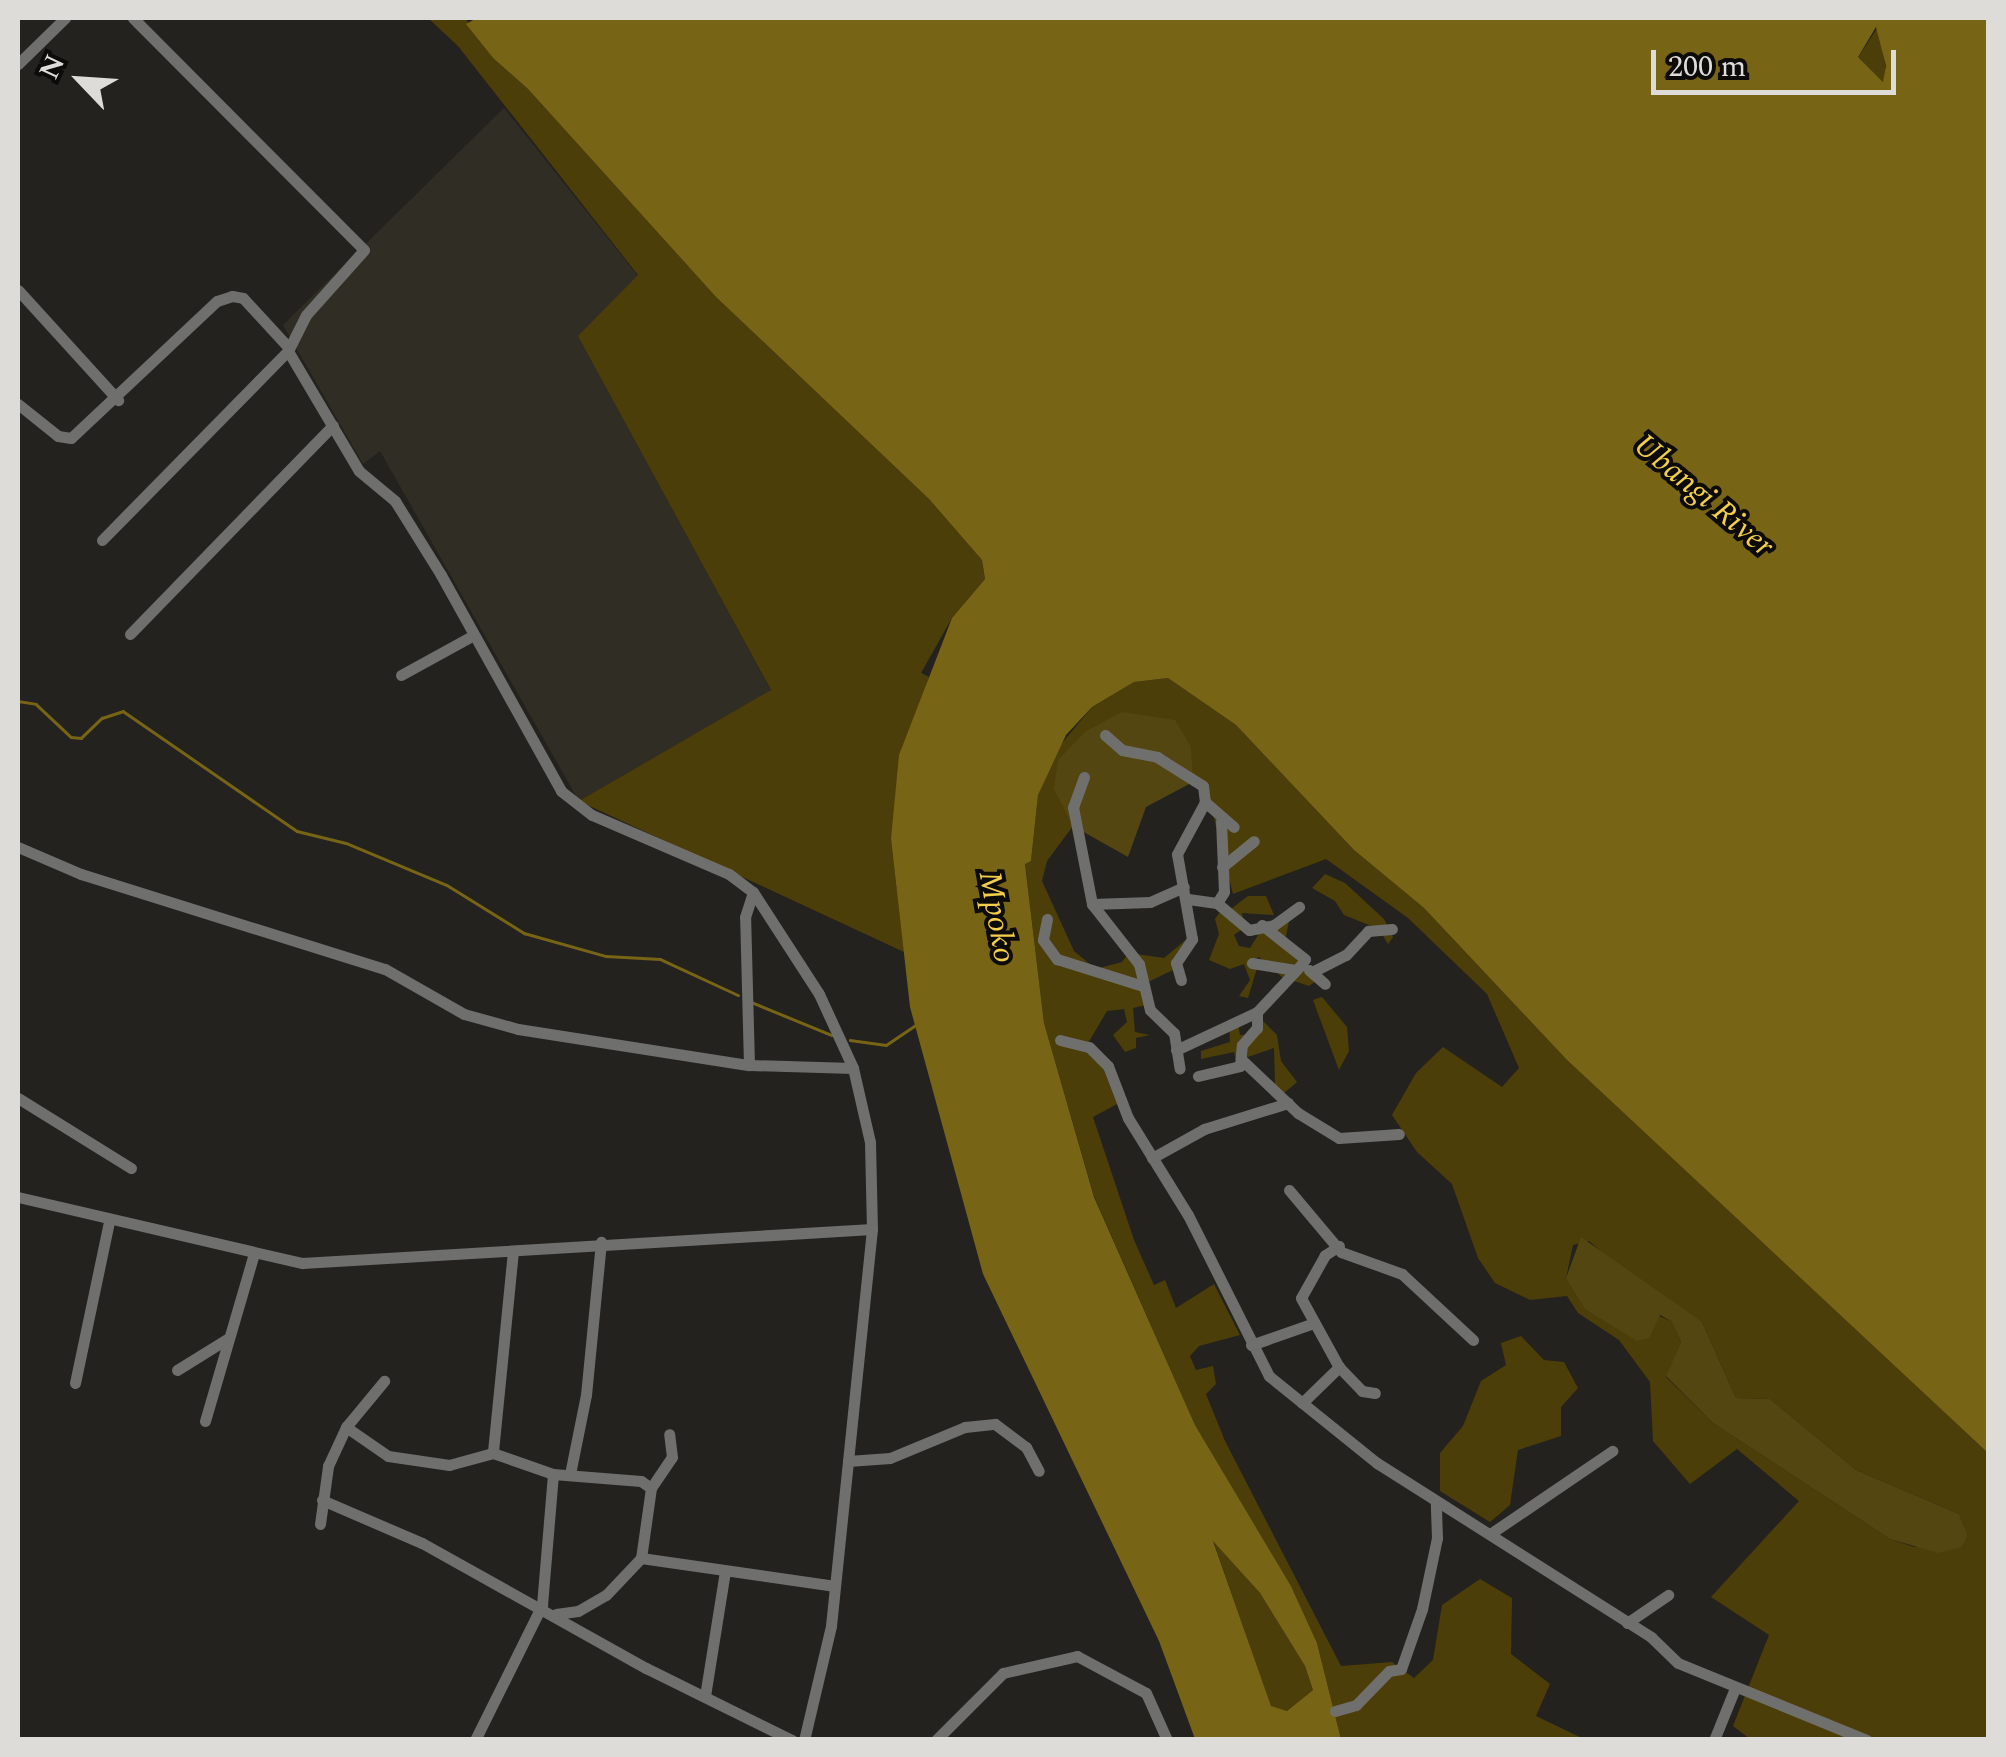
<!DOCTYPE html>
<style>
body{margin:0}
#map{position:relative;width:2006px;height:1757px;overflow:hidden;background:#23221e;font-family:Spectral,serif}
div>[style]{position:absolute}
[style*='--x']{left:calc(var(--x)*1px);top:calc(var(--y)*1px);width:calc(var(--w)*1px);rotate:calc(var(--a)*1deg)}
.built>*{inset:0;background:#302d24}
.green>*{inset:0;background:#4c3e08}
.forest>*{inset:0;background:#544610}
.water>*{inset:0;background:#786415}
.stream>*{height:2.5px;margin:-1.25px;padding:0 1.25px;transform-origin:1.25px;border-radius:1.25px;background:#786415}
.minor>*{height:11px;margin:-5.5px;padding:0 5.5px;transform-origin:5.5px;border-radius:5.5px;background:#6f6f6d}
span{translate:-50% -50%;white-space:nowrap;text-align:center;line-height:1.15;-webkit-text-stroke:8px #0c0b09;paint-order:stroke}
.water-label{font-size:32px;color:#f2ce4b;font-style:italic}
.frame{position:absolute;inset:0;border:20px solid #dddcd9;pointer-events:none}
.north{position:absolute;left:30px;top:30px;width:100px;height:100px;-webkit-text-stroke:8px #0c0b09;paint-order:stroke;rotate:295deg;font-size:28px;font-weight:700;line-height:40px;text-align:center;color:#dddcd9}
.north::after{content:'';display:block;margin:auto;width:35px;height:45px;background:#dddcd9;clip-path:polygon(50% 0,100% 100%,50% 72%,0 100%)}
.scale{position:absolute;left:1651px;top:50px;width:245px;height:45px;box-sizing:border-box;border:5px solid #dddcd9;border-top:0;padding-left:12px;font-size:30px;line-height:35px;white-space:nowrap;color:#dddcd9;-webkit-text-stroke:8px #0c0b09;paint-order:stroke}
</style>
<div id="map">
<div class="built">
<div style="clip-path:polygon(504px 108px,638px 276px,579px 336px,771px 691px,579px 801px,380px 451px,363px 464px,283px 325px)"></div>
</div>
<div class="green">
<div style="clip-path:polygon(428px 18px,465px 18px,494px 59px,528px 89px,716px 297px,929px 499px,982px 560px,985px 579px,952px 618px,921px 673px,929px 677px,891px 839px,904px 952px,579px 801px,771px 690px,578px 336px,638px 275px,458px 46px)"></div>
<div style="clip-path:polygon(1878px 27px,1887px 75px,1883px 82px,1858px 57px)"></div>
<div style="clip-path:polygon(evenodd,1168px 678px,1236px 725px,1354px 850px,1424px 908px,1567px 1060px,1988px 1453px,1988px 1739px,1750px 1739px,1733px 1726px,1769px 1635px,1711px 1597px,1799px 1501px,1737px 1449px,1690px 1484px,1653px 1441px,1650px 1382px,1619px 1340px,1578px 1313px,1567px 1296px,1530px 1300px,1495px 1283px,1478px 1258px,1452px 1184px,1417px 1152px,1392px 1115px,1416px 1073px,1443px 1047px,1502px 1087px,1519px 1068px,1487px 994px,1408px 918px,1326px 859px,1233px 894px,1205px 783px,1193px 782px,1073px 826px,1047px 861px,1042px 881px,1074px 951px,1096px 969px,1122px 962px,1129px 953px,1164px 958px,1188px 938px,1173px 970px,1146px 983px,1146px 1005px,1133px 1008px,1135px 1032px,1150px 1035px,1136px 1038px,1136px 1048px,1125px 1052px,1113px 1035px,1127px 1022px,1124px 1009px,1107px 1011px,1084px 1050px,1103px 1068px,1117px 1104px,1093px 1117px,1134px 1240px,1154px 1285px,1165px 1280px,1176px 1308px,1214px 1284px,1240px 1335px,1199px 1346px,1190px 1356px,1196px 1370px,1213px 1366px,1216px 1384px,1206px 1394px,1225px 1441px,1341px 1666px,1392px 1662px,1414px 1678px,1433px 1660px,1442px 1605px,1480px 1579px,1512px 1598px,1511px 1654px,1550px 1684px,1536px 1716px,1584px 1739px,1341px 1739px,1317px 1643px,1291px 1586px,1195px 1425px,1094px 1196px,1044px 1023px,1025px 863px,1031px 861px,1038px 795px,1057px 749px,1092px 707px,1134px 682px,1168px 678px,1589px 1241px,1638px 1283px,1702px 1322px,1736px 1398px,1770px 1399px,1856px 1470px,1959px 1514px,1968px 1536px,1962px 1547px,1914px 1547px,1890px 1539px,1713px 1423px,1666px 1377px,1681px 1342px,1671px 1321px,1566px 1278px,1573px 1245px,1589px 1241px)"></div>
<div style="clip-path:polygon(1325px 874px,1345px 883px,1384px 919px,1393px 937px,1388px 944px,1379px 929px,1344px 915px,1335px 901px,1312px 888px)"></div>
<div style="clip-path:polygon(1248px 896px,1266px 896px,1274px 915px,1242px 913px,1245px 927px,1234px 935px,1239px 946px,1250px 948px,1262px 929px,1290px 917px,1284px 945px,1317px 980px,1309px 986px,1282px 977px,1259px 957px,1250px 961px,1257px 968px,1248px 998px,1239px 996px,1250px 980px,1244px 964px,1230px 969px,1209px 960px,1219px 934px,1215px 919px,1226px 904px,1231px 909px)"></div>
<div style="clip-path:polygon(1322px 997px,1347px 1027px,1349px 1051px,1339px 1070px,1313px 1000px)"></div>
<div style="clip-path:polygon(1262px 1020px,1277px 1035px,1281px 1061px,1297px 1082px,1284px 1093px,1275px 1084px,1274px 1048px,1236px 1061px,1234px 1052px,1201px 1059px,1201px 1051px,1230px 1042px,1229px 1024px,1238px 1023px,1240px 1035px,1257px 1034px)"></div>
<div style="clip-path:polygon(1521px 1336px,1544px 1360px,1564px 1362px,1578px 1388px,1561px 1407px,1561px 1436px,1518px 1450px,1510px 1505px,1490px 1522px,1440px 1491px,1440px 1453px,1463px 1426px,1481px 1381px,1506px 1365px,1501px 1343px)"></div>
<div style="clip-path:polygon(1213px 1540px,1260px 1593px,1305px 1666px,1313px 1690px,1287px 1711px,1271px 1707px)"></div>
</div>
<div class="forest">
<div style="clip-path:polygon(1122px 712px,1175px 720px,1191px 747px,1193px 782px,1146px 807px,1128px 857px,1073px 826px,1054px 789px,1058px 760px,1086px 731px)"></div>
<div style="clip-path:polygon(1581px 1237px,1702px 1322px,1736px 1398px,1770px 1399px,1856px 1470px,1959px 1514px,1968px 1536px,1962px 1547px,1938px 1553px,1890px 1539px,1713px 1423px,1666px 1376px,1681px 1342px,1671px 1321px,1660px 1315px,1649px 1338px,1637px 1341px,1585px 1309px,1566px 1278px)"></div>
</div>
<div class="water">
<div style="clip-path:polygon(evenodd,477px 18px,1988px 18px,1988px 1453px,1567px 1060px,1424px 908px,1354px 850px,1236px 725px,1168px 678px,1134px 682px,1092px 707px,1066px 735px,1038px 795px,1031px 861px,1025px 864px,1044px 1023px,1094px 1197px,1195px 1425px,1291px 1586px,1317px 1643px,1341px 1739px,1195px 1739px,1159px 1641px,983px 1274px,910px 1007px,891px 839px,899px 755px,952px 618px,985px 579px,982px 560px,929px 499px,716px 297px,528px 89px,494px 59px,466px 24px,477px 18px,1876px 27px,1886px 66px,1883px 82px,1858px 57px,1876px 27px,477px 18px,1213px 1541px,1260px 1593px,1305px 1666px,1313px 1690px,1287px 1711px,1271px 1706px,1213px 1541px)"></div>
</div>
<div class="stream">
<div style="--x:18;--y:701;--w:18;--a:9"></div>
<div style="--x:36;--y:704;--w:48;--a:43.3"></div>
<div style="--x:71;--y:737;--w:10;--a:6"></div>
<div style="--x:81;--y:738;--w:29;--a:-44"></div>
<div style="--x:102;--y:718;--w:22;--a:-18"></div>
<div style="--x:123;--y:711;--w:211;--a:34.6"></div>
<div style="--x:297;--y:831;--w:50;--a:13.8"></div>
<div style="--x:346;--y:843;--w:109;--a:22.6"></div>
<div style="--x:447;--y:885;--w:91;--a:31.9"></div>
<div style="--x:524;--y:933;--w:85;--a:15.7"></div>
<div style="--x:606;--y:956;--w:54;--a:3.2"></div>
<div style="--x:660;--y:959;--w:86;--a:24.8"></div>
<div style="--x:751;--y:1002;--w:87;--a:22.2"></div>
<div style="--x:850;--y:1040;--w:36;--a:8"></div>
<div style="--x:886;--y:1045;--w:37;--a:-34"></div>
</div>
<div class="minor">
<div style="--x:133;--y:18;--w:327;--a:45.1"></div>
<div style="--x:364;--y:250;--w:87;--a:131.7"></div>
<div style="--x:306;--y:315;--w:40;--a:116.6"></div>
<div style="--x:288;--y:351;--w:139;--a:59.4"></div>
<div style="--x:359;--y:471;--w:47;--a:39.8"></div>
<div style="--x:395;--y:501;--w:87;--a:58.1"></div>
<div style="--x:441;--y:575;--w:247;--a:60.9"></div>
<div style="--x:561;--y:791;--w:39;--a:38"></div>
<div style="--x:592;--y:815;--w:149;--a:23.3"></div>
<div style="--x:729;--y:874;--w:30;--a:37"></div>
<div style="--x:753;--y:892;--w:121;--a:57.1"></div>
<div style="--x:819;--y:994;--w:81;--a:65.3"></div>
<div style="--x:853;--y:1068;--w:76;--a:77.1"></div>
<div style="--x:870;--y:1142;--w:87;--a:88.7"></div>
<div style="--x:872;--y:1229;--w:399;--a:95.9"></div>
<div style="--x:831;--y:1626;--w:117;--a:103.3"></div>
<div style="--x:18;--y:64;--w:66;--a:-44.4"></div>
<div style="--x:18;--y:290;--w:149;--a:47.7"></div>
<div style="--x:18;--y:404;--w:51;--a:38.7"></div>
<div style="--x:58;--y:436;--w:13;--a:9"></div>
<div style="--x:71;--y:438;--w:200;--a:-43.2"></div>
<div style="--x:217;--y:301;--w:16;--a:-18"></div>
<div style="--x:232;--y:296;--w:11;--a:10"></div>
<div style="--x:243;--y:298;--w:67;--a:47.4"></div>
<div style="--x:102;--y:540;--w:265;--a:-45.5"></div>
<div style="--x:130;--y:634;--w:291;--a:-45.8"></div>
<div style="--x:401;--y:675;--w:81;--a:-28.8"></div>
<div style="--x:1105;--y:735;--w:23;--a:41"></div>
<div style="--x:1122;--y:750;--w:36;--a:11"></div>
<div style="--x:1157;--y:757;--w:54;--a:32.2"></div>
<div style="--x:1203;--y:786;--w:16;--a:83"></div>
<div style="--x:1205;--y:802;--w:38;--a:41"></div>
<div style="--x:1084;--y:777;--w:32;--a:110"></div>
<div style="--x:1073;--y:807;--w:99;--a:78.9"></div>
<div style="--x:1092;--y:904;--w:58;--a:-2"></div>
<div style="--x:1150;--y:902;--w:37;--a:-24"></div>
<div style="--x:18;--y:847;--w:69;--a:23.2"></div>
<div style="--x:81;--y:874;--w:318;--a:17.4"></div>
<div style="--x:385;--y:969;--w:91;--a:29.7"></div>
<div style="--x:464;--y:1014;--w:56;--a:15.5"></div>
<div style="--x:518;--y:1029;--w:234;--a:8.9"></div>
<div style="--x:749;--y:1065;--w:104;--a:1.7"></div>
<div style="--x:1222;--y:867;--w:41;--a:-39.1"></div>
<div style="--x:1188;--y:899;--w:29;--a:8"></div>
<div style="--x:1217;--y:903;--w:42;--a:40.2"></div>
<div style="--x:1249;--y:930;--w:25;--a:-11"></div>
<div style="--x:1274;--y:925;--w:31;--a:-36"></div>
<div style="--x:1217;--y:903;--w:13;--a:-58"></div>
<div style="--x:1224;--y:892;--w:71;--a:-92.4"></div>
<div style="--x:1092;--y:904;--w:76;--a:51.9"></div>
<div style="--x:1139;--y:964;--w:47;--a:76.6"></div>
<div style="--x:1150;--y:1010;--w:33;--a:44"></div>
<div style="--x:1174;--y:1033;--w:36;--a:81"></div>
<div style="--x:1047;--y:919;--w:21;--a:101"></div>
<div style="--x:1043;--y:940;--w:24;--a:54"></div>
<div style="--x:1057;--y:959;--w:90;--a:17.4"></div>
<div style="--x:1252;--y:963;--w:44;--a:9.2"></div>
<div style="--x:1309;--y:970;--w:21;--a:41"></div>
<div style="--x:1312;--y:972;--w:38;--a:-27"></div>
<div style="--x:1346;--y:955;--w:33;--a:-47"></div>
<div style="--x:1368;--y:931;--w:24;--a:-5"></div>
<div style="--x:1181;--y:980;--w:18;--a:-106"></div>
<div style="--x:1176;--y:963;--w:29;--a:-56"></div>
<div style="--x:1192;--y:939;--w:86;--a:-100"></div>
<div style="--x:1177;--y:854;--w:59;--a:-61.7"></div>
<div style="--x:1060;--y:1040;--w:30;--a:14"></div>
<div style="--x:1089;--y:1047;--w:27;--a:45"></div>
<div style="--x:1108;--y:1066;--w:56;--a:69"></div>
<div style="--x:1128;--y:1118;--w:114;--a:58.3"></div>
<div style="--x:1188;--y:1215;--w:180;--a:63.3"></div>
<div style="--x:1269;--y:1376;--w:139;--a:38.9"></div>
<div style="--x:1377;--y:1463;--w:325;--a:32.4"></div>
<div style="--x:1651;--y:1637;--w:37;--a:44"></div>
<div style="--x:1678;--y:1663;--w:204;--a:22.2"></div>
<div style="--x:1176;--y:1050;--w:89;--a:-25.1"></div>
<div style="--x:1257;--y:1012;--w:64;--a:-46.9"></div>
<div style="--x:1301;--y:965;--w:7;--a:-56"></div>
<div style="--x:1305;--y:959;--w:55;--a:-141.7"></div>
<div style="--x:1243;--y:1061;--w:76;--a:43.4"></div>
<div style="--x:1298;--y:1113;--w:48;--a:31.4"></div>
<div style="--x:1339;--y:1138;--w:60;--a:-3.8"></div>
<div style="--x:749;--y:1065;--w:148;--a:-91.5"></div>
<div style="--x:745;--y:917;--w:26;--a:-72"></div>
<div style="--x:1198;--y:1076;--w:43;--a:-13.4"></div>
<div style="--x:1240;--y:1066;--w:21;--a:-85"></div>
<div style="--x:1242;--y:1045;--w:23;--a:-49"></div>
<div style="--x:1257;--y:1028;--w:16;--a:-90"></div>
<div style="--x:18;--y:1098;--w:133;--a:31.8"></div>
<div style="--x:1152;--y:1158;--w:60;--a:-29.1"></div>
<div style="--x:1204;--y:1129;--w:88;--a:-17.2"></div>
<div style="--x:1289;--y:1190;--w:81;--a:50"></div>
<div style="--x:1341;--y:1252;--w:65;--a:19.8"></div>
<div style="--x:1402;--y:1274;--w:97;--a:42.9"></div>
<div style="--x:18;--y:1197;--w:292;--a:13.1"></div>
<div style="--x:302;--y:1263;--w:571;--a:-3.41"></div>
<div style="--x:1339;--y:1246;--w:17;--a:147"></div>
<div style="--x:1325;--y:1255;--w:49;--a:119.2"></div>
<div style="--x:1301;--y:1298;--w:79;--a:61.2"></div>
<div style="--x:1339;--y:1367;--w:33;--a:46"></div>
<div style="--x:1362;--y:1391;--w:13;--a:9"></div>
<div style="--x:513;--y:1251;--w:203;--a:95.7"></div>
<div style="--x:493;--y:1453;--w:64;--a:19.3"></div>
<div style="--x:553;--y:1474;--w:88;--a:4.5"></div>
<div style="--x:641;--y:1481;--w:12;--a:35"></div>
<div style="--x:651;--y:1488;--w:71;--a:98.1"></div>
<div style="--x:641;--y:1558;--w:196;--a:8.2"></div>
<div style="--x:1251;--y:1345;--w:64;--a:-19.3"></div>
<div style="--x:177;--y:1370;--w:59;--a:-31.8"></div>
<div style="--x:75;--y:1383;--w:166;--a:-78.1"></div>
<div style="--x:1302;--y:1403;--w:52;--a:-44.2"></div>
<div style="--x:205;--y:1421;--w:171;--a:-73.7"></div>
<div style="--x:346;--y:1427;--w:51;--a:34.6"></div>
<div style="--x:388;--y:1456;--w:62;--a:8.4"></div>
<div style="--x:449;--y:1465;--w:46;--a:-15.3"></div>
<div style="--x:848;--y:1461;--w:42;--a:-4.1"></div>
<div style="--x:890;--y:1458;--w:81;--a:-22.5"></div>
<div style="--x:965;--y:1427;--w:30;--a:-6"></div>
<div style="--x:995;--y:1424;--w:39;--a:37"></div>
<div style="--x:1026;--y:1447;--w:27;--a:62"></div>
<div style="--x:570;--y:1474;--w:81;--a:-78.6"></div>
<div style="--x:586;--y:1395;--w:154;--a:-84.4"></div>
<div style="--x:651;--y:1488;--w:37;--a:-56"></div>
<div style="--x:672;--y:1457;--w:23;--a:-97"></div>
<div style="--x:322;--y:1500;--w:109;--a:23.3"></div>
<div style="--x:422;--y:1543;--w:257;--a:29.2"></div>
<div style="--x:646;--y:1668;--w:163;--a:26.3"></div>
<div style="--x:320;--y:1524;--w:59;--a:-82.1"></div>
<div style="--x:328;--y:1466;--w:43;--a:-65.2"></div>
<div style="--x:346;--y:1427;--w:60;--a:-50.4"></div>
<div style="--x:1490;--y:1534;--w:148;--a:-34.2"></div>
<div style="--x:556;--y:1614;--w:22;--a:-8"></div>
<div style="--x:578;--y:1611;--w:32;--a:-30"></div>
<div style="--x:606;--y:1595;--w:51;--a:-46.6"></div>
<div style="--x:1627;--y:1623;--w:50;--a:-34.3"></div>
<div style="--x:705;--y:1696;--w:127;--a:-80.9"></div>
<div style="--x:1335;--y:1711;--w:22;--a:-16"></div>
<div style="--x:1356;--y:1705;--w:47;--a:-45.9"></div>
<div style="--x:1389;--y:1671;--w:12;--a:-9"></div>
<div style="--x:1401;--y:1669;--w:64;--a:-70.7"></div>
<div style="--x:1422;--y:1609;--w:73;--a:-78.1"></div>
<div style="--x:1437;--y:1538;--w:34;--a:-92"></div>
<div style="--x:475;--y:1740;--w:151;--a:-63.6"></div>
<div style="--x:542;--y:1605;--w:131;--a:-85.2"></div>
<div style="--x:936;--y:1740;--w:95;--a:-45"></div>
<div style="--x:1003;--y:1673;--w:76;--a:-12.9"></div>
<div style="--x:1077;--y:1656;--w:78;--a:28.2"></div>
<div style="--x:1146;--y:1693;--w:51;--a:65.9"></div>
<div style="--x:1714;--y:1740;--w:56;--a:-68"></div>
</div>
<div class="water-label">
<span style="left:1703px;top:496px;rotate:40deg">Ubangi River</span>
<span style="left:996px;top:917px;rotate:80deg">Mpoko</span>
</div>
<div class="frame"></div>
<div class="north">N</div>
<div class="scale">200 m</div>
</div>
